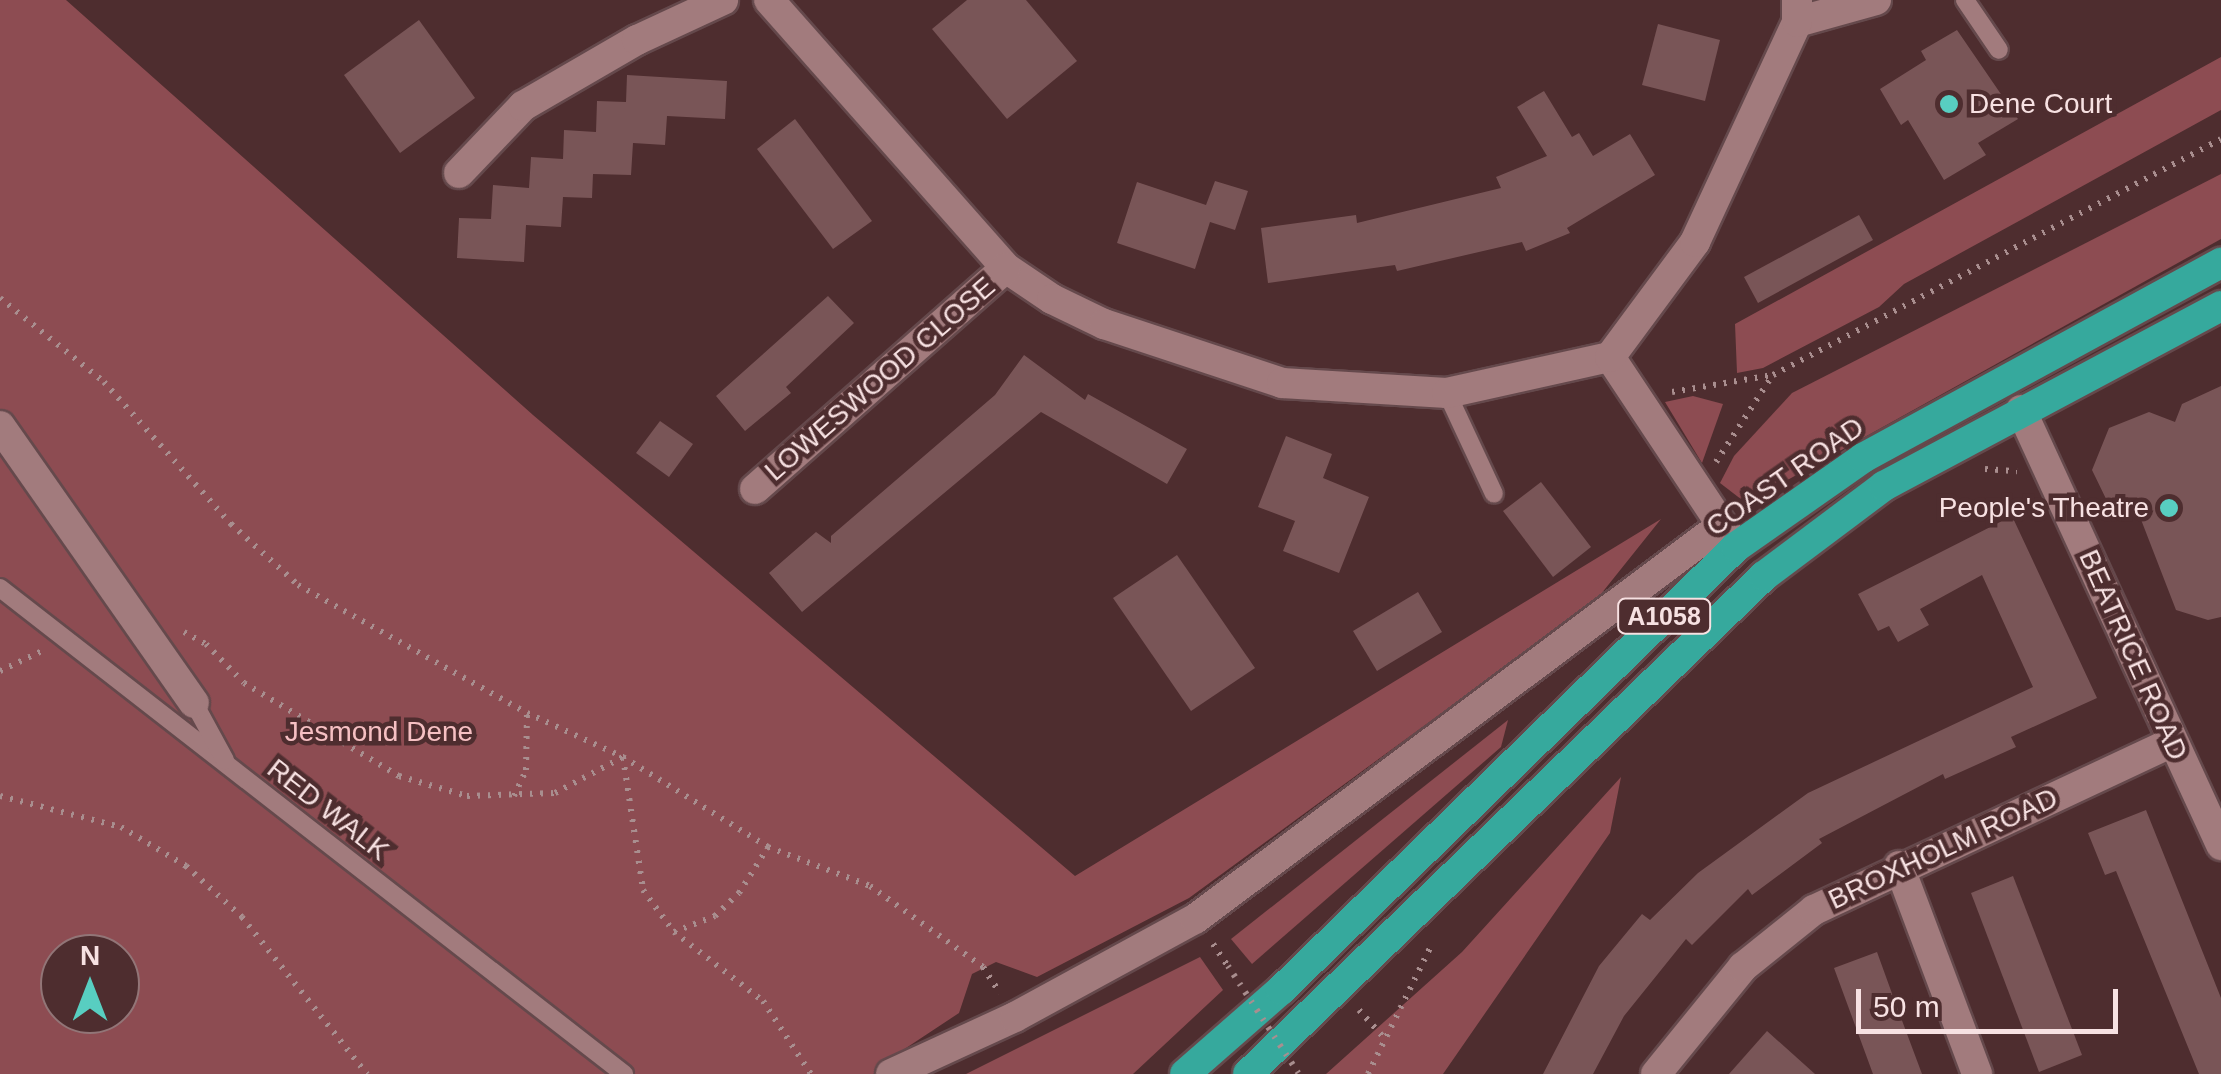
<!DOCTYPE html>
<style>
body{margin:0}
#map{position:relative;width:2221px;height:1074px;overflow:hidden;background:#4e2d2f;font-family:Helvetica,sans-serif}
div>[style]{position:absolute}
[style*='--x']{left:calc(var(--x)*1px);top:calc(var(--y)*1px);width:calc(var(--w)*1px);rotate:calc(var(--a)*1deg)}
.green>*{inset:0;background:#8d4c52}
.building>*{inset:0;background:#795557}
.path>*{height:6px;margin-top:-3px;transform-origin:0;background:repeating-linear-gradient(90deg,#a98e8f 0 2.5px,transparent 0 10.5px)}
.roads{filter:drop-shadow(2px 0 #65494c) drop-shadow(-2px 0 #65494c) drop-shadow(0 2px #65494c) drop-shadow(0 -2px #65494c)}
.lane>*{height:18px;margin:-9px;padding:0 9px;transform-origin:9px;border-radius:9px;background:#a27b7d}
.street>*{height:30px;margin:-15px;padding:0 15px;transform-origin:15px;border-radius:15px;background:#a27b7d}
.highway>*{height:30px;margin:-15px;padding:0 15px;transform-origin:15px;border-radius:15px;background:#36a99d}
.path-bridge>*{height:6px;margin-top:-3px;transform-origin:0;background:repeating-linear-gradient(90deg,#a98e8f 0 2.5px,transparent 0 10.5px)}
.dots>*{width:28px;height:28px;translate:-50% -50%;box-sizing:border-box;border:5px solid #4e2d2f;border-radius:50%}
span{translate:-50% -50%;white-space:nowrap;text-align:center;line-height:1.15;-webkit-text-stroke:9px #4e2d2f;paint-order:stroke}
.shield-label span{padding:2px 8px;background:#4e2d2f;border:2px solid;border-radius:8px;-webkit-text-stroke-width:0}
.shield-label{font-size:25px;color:#f7e1e2;font-weight:700}
.poi-label{font-size:28px;color:#f7e1e2}
.left{translate:0 -50%;text-align:left}
.right{translate:-100% -50%;text-align:right}
.street-label{font-size:28px;color:#f7e1e2}
.park-label{font-size:28px;color:#f6c0c3}
.north{position:absolute;left:40px;top:934px;width:100px;height:100px;box-sizing:border-box;background:#4e2d2f;border:2px solid #927577;border-radius:50%;rotate:0deg;font-size:28px;font-weight:700;line-height:40px;text-align:center;color:#f7e1e2}
.north::after{content:'';display:block;margin:auto;width:35px;height:45px;background:#58cec1;clip-path:polygon(50% 0,100% 100%,50% 72%,0 100%)}
.scale{position:absolute;left:1856px;top:989px;width:262px;height:45px;box-sizing:border-box;border:5px solid #f7e1e2;border-top:0;padding-left:12px;font-size:30px;line-height:35px;white-space:nowrap;color:#f7e1e2;-webkit-text-stroke:8px #4e2d2f;paint-order:stroke}
</style>
<div id="map">
<div class="green">
<div style="clip-path:polygon(evenodd,0 0,66px 0,533px 415px,1075px 876px,1661px 519px,1597px 599px,1189px 898px,1037px 977px,996px 962px,972px 974px,959px 1013px,897px 1054px,906px 1074px,0 1074px,0 0,60px 954px,120px 954px,120px 1014px,60px 1014px,60px 954px)"></div>
<div style="clip-path:polygon(2221px 57px,2221px 110px,1904px 284px,1879px 307px,1763px 368px,1737px 373px,1735px 324px)"></div>
<div style="clip-path:polygon(2221px 174px,2221px 239px,1746px 503px,1720px 483px,1734px 456px,1792px 393px)"></div>
<div style="clip-path:polygon(1693px 396px,1723px 404px,1702px 463px,1665px 402px)"></div>
<div style="clip-path:polygon(1508px 720px,1501px 747px,1252px 964px,1231px 939px)"></div>
<div style="clip-path:polygon(1621px 777px,1610px 833px,1443px 1074px,1326px 1074px,1462px 952px)"></div>
<div style="clip-path:polygon(1200px 957px,1223px 990px,1133px 1074px,966px 1074px)"></div>
</div>
<div class="building">
<div style="clip-path:polygon(967px 0,1026px 0,1077px 61px,1007px 119px,932px 29px)"></div>
<div style="clip-path:polygon(419px 20px,475px 98px,400px 153px,344px 75px)"></div>
<div style="clip-path:polygon(1658px 24px,1720px 40px,1705px 101px,1642px 85px)"></div>
<div style="clip-path:polygon(1957px 30px,2018px 119px,1978px 143px,1986px 155px,1944px 180px,1908px 120px,1901px 125px,1880px 89px,1926px 60px,1921px 51px)"></div>
<div style="clip-path:polygon(627px 75px,727px 81px,725px 119px,667px 116px,665px 145px,633px 143px,631px 175px,593px 174px,592px 198px,563px 197px,561px 227px,526px 225px,524px 262px,457px 258px,459px 218px,491px 219px,493px 185px,529px 188px,531px 157px,563px 159px,564px 130px,596px 132px,597px 101px,626px 102px)"></div>
<div style="clip-path:polygon(1544px 91px,1572px 137px,1579px 133px,1593px 156px,1630px 134px,1655px 175px,1567px 228px,1570px 233px,1526px 251px,1522px 242px,1397px 271px,1395px 265px,1268px 283px,1261px 228px,1356px 215px,1357px 223px,1501px 188px,1496px 177px,1547px 156px,1517px 107px)"></div>
<div style="clip-path:polygon(795px 119px,872px 221px,833px 249px,757px 149px)"></div>
<div style="clip-path:polygon(1215px 181px,1248px 191px,1235px 230px,1210px 222px,1195px 269px,1117px 243px,1137px 182px,1206px 205px)"></div>
<div style="clip-path:polygon(1859px 215px,1873px 240px,1758px 303px,1744px 277px)"></div>
<div style="clip-path:polygon(828px 296px,854px 323px,786px 387px,791px 393px,745px 431px,716px 396px)"></div>
<div style="clip-path:polygon(1024px 355px,1085px 400px,1088px 394px,1187px 449px,1167px 484px,1041px 412px,802px 612px,769px 573px,816px 532px,831px 543px,831px 536px,995px 395px)"></div>
<div style="clip-path:polygon(2221px 386px,2221px 617px,2208px 620px,2176px 610px,2140px 517px,2108px 503px,2092px 470px,2109px 428px,2149px 412px,2175px 422px,2182px 404px)"></div>
<div style="clip-path:polygon(660px 421px,693px 444px,669px 477px,636px 453px)"></div>
<div style="clip-path:polygon(1286px 436px,1332px 454px,1323px 478px,1369px 497px,1339px 573px,1283px 551px,1295px 521px,1258px 507px)"></div>
<div style="clip-path:polygon(1541px 482px,1591px 547px,1553px 577px,1503px 511px)"></div>
<div style="clip-path:polygon(2012px 516px,2097px 698px,2011px 737px,2016px 747px,1945px 779px,1943px 774px,1819px 839px,1822px 843px,1752px 895px,1748px 889px,1692px 945px,1686px 939px,1624px 1016px,1593px 1074px,1543px 1074px,1599px 966px,1642px 914px,1650px 920px,1698px 873px,1808px 793px,2033px 687px,1982px 575px,1920px 609px,1929px 625px,1898px 642px,1889px 626px,1878px 631px,1858px 594px)"></div>
<div style="clip-path:polygon(1177px 555px,1255px 668px,1191px 711px,1113px 598px)"></div>
<div style="clip-path:polygon(1418px 592px,1442px 632px,1377px 671px,1353px 631px)"></div>
<div style="clip-path:polygon(2146px 810px,2221px 998px,2221px 1074px,2199px 1074px,2116px 871px,2105px 875px,2088px 833px)"></div>
<div style="clip-path:polygon(2013px 876px,2082px 1055px,2039px 1072px,1971px 893px)"></div>
<div style="clip-path:polygon(1877px 952px,1894px 999px,1922px 1074px,1873px 1074px,1834px 968px)"></div>
<div style="clip-path:polygon(1767px 1031px,1815px 1074px,1729px 1074px)"></div>
</div>
<div class="path">
<div style="--x:0;--y:298;--w:134;--a:38.9"></div>
<div style="--x:104;--y:382;--w:191;--a:48.2"></div>
<div style="--x:231;--y:524;--w:91;--a:42.3"></div>
<div style="--x:298;--y:585;--w:262;--a:29.2"></div>
<div style="--x:527;--y:713;--w:106;--a:24.6"></div>
<div style="--x:623;--y:757;--w:171;--a:31.8"></div>
<div style="--x:768;--y:847;--w:109;--a:20.9"></div>
<div style="--x:870;--y:886;--w:139;--a:35.6"></div>
<div style="--x:983;--y:967;--w:31;--a:57"></div>
<div style="--x:1672;--y:392;--w:102;--a:-9.6"></div>
<div style="--x:1773;--y:375;--w:506;--a:-27.78"></div>
<div style="--x:1716;--y:462;--w:103;--a:-56.9"></div>
<div style="--x:1985;--y:469;--w:32;--a:4"></div>
<div style="--x:184;--y:632;--w:25;--a:29"></div>
<div style="--x:206;--y:644;--w:54;--a:45.7"></div>
<div style="--x:244;--y:683;--w:181;--a:31"></div>
<div style="--x:399;--y:776;--w:71;--a:16.4"></div>
<div style="--x:467;--y:796;--w:88;--a:-2"></div>
<div style="--x:555;--y:793;--w:77;--a:-27.9"></div>
<div style="--x:623;--y:757;--w:134;--a:81.4"></div>
<div style="--x:643;--y:890;--w:52;--a:53.6"></div>
<div style="--x:674;--y:932;--w:113;--a:37.8"></div>
<div style="--x:763;--y:1001;--w:87;--a:56.7"></div>
<div style="--x:0;--y:671;--w:49;--a:-25.5"></div>
<div style="--x:0;--y:796;--w:125;--a:14.4"></div>
<div style="--x:121;--y:827;--w:76;--a:31"></div>
<div style="--x:186;--y:866;--w:76;--a:42.3"></div>
<div style="--x:242;--y:917;--w:201;--a:51.5"></div>
<div style="--x:514;--y:796;--w:29;--a:-65"></div>
<div style="--x:526;--y:770;--w:57;--a:-89"></div>
<div style="--x:674;--y:932;--w:44;--a:-21.3"></div>
<div style="--x:715;--y:916;--w:33;--a:-44"></div>
<div style="--x:739;--y:893;--w:54;--a:-57.8"></div>
<div style="--x:1213;--y:944;--w:27;--a:56"></div>
<div style="--x:1359;--y:1010;--w:39;--a:48"></div>
<div style="--x:1368;--y:1074;--w:143;--a:-63.8"></div>
</div>
<div class="roads">
<div class="lane">
<div style="--x:1965;--y:0;--w:60;--a:55.8"></div>
<div style="--x:1447;--y:393;--w:111;--a:65"></div>
<div style="--x:0;--y:588;--w:791;--a:37.91"></div>
<div style="--x:194;--y:703;--w:65;--a:61.5"></div>
</div>
<div class="street">
<div style="--x:769;--y:0;--w:358;--a:48.5"></div>
<div style="--x:1006;--y:268;--w:55;--a:34"></div>
<div style="--x:1052;--y:299;--w:58;--a:25.7"></div>
<div style="--x:1104;--y:324;--w:188;--a:18.3"></div>
<div style="--x:1282;--y:383;--w:165;--a:3.5"></div>
<div style="--x:1447;--y:393;--w:167;--a:-12.5"></div>
<div style="--x:1610;--y:357;--w:228;--a:56.4"></div>
<div style="--x:1797;--y:22;--w:82;--a:-15.6"></div>
<div style="--x:459;--y:173;--w:93;--a:-46.3"></div>
<div style="--x:523;--y:106;--w:132;--a:-30.1"></div>
<div style="--x:637;--y:40;--w:95;--a:-24.9"></div>
<div style="--x:1610;--y:357;--w:143;--a:-53.5"></div>
<div style="--x:1695;--y:242;--w:242;--a:-65.1"></div>
<div style="--x:1797;--y:22;--w:22;--a:-90"></div>
<div style="--x:2021;--y:410;--w:479;--a:65.3"></div>
<div style="--x:0;--y:426;--w:338;--a:55"></div>
<div style="--x:755;--y:489;--w:334;--a:-41.4"></div>
<div style="--x:1899;--y:866;--w:222;--a:69.4"></div>
<div style="--x:891;--y:1074;--w:136;--a:-24.7"></div>
<div style="--x:1015;--y:1017;--w:205;--a:-28.6"></div>
<div style="--x:1195;--y:919;--w:657;--a:-36.77"></div>
<div style="--x:1656;--y:1074;--w:138;--a:-50.9"></div>
<div style="--x:1743;--y:967;--w:91;--a:-38.8"></div>
<div style="--x:1814;--y:910;--w:394;--a:-25.1"></div>
</div>
<div class="highway">
<div style="--x:1185;--y:1074;--w:128;--a:-41.2"></div>
<div style="--x:1281;--y:990;--w:635;--a:-44.23"></div>
<div style="--x:1736;--y:547;--w:155;--a:-35"></div>
<div style="--x:1863;--y:458;--w:408;--a:-28.6"></div>
<div style="--x:1248;--y:1074;--w:717;--a:-43.98"></div>
<div style="--x:1764;--y:576;--w:150;--a:-36.9"></div>
<div style="--x:1884;--y:486;--w:382;--a:-28.1"></div>
</div>
</div>
<div class="path-bridge">
<div style="--x:1228;--y:966;--w:129;--a:56.7"></div>
</div>
<div class="dots">
<div style="left:1949px;top:104px;background:#58cec1"></div>
<div style="left:2169px;top:508px;background:#58cec1"></div>
</div>
<div class="shield-label">
<span style="left:1664px;top:616px">A1058</span>
</div>
<div class="poi-label">
<span class="left" style="left:1969px;top:104px">Dene Court</span>
<span class="right" style="left:2149px;top:508px">People's Theatre</span>
</div>
<div class="street-label">
<span style="left:880px;top:379px;rotate:-41deg">LOWESWOOD CLOSE</span>
<span style="left:1785px;top:477px;rotate:-35deg">COAST ROAD</span>
<span style="left:2133px;top:655px;rotate:66deg">BEATRICE ROAD</span>
<span style="left:328px;top:810px;rotate:38deg">RED WALK</span>
<span style="left:1943px;top:849px;rotate:-25deg">BROXHOLM ROAD</span>
</div>
<div class="park-label">
<span style="left:379px;top:732px">Jesmond Dene</span>
</div>
<div class="north">N</div>
<div class="scale">50 m</div>
</div>
